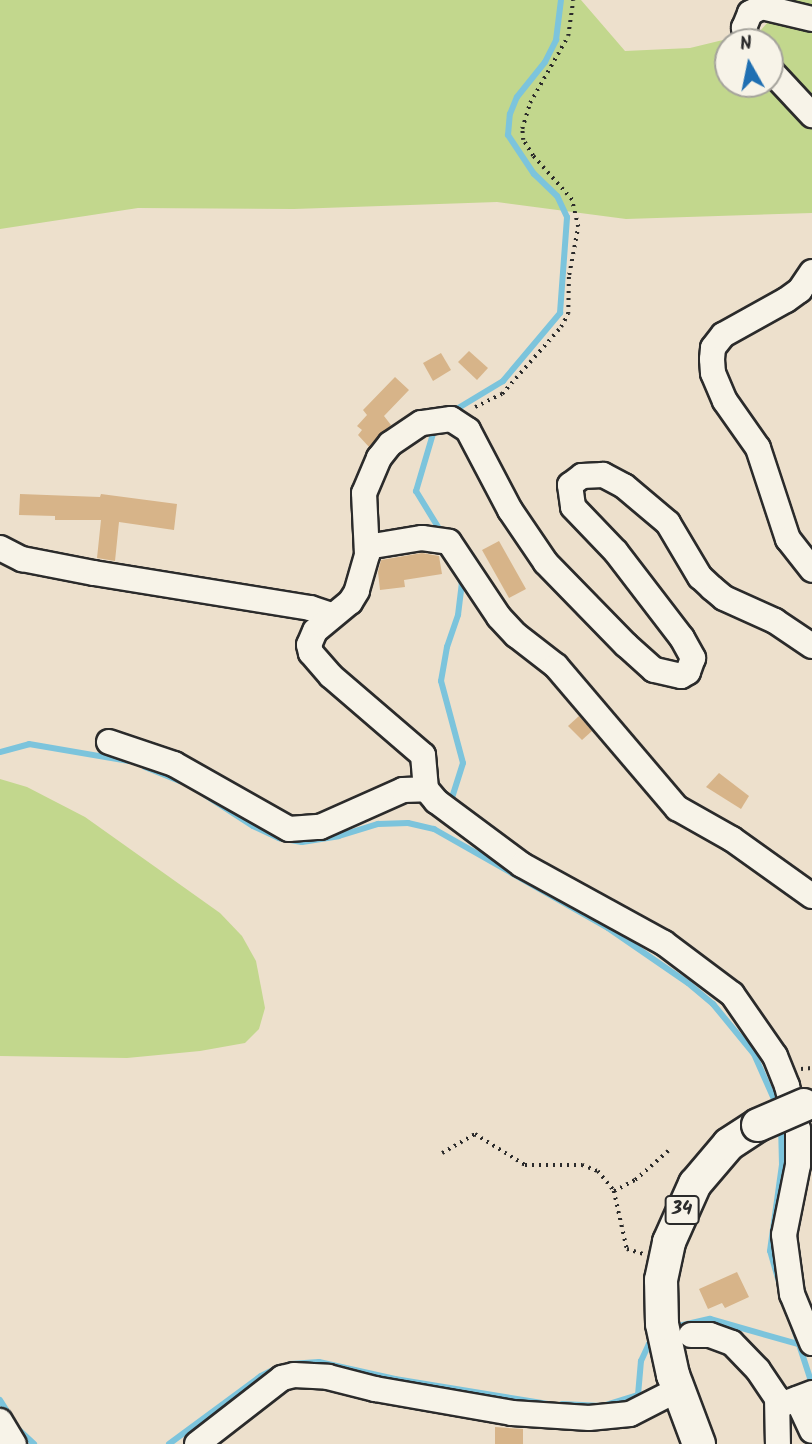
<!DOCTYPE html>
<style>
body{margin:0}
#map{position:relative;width:812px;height:1444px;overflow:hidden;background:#ede0cc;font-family:Kalam,sans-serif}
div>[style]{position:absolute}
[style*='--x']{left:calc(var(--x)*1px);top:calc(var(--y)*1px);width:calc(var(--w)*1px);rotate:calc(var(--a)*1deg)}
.green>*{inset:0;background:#c2d78d}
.stream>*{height:6px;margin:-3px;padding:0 3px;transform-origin:3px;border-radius:3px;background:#7cc4dc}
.building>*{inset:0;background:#d7b489}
.path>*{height:3.5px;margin-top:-1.75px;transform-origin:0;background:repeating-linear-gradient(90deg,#2b2b2b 0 2px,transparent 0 7px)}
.roads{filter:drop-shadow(2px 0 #2b2b2b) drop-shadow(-2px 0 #2b2b2b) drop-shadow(0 2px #2b2b2b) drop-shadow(0 -2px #2b2b2b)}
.minor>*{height:24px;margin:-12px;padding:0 12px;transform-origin:12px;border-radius:12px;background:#f7f3e8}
.major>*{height:32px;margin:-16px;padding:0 16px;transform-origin:16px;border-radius:16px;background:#f7f3e8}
.bridges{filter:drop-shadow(2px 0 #2b2b2b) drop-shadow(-2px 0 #2b2b2b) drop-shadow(0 2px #2b2b2b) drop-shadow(0 -2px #2b2b2b)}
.major-bridge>*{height:32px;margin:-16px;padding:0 16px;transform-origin:16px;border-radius:16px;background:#f7f3e8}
span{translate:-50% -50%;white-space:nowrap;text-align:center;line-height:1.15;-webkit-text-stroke:5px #f7f3e8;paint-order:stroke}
.shield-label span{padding:2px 5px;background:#f7f3e8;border:2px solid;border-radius:5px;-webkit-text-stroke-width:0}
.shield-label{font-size:19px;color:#2b2b2b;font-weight:700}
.north{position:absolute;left:714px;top:28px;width:70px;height:70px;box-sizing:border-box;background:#f7f3e8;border:2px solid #a5a39c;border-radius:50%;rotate:351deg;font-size:19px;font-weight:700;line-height:28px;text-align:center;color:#2b2b2b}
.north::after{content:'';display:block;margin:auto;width:24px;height:32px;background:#1f6fb2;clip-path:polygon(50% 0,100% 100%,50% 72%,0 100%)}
</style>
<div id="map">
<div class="green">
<div style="clip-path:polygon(evenodd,0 0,581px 0,625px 51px,690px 48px,760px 31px,785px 3px,785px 0,812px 0,812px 213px,626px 219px,497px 202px,294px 209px,138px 208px,0 229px,0 0,728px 42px,770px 42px,770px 84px,728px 84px,728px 42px)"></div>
<div style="clip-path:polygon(0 779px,27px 787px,85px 817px,220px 913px,242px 936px,256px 961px,265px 1008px,259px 1029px,245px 1043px,200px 1051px,127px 1058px,0 1056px)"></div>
</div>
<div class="stream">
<div style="--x:450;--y:413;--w:62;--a:-31.1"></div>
<div style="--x:503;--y:381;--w:89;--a:-50"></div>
<div style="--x:560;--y:313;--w:96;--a:-85.8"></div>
<div style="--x:567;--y:217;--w:23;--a:-115"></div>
<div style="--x:557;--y:196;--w:32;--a:-136"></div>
<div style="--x:534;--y:174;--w:47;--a:-123.7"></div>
<div style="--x:508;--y:135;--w:21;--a:-85"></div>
<div style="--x:510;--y:114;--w:18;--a:-68"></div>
<div style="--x:517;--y:97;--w:45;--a:-51.3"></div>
<div style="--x:545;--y:62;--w:25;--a:-63"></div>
<div style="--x:556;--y:40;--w:40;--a:-82.9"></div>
<div style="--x:435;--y:427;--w:67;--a:106.5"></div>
<div style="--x:416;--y:491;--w:52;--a:58.5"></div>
<div style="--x:0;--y:752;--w:30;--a:-15"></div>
<div style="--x:29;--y:744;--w:100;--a:9.7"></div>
<div style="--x:145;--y:767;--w:38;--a:22"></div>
<div style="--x:205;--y:795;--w:57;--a:32.9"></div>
<div style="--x:253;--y:826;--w:29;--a:25"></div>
<div style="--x:279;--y:838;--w:23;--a:10"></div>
<div style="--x:302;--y:842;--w:37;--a:-9"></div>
<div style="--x:339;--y:836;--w:41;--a:-17.1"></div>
<div style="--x:378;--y:824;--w:30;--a:-2"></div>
<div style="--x:408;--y:823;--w:27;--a:13"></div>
<div style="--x:434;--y:829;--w:200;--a:29.6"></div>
<div style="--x:608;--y:928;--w:97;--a:34.5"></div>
<div style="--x:688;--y:983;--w:33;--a:40"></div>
<div style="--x:713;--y:1004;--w:65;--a:50.6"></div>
<div style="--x:754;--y:1054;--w:57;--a:66.1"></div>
<div style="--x:450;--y:804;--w:43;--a:-72.4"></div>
<div style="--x:463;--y:763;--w:85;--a:-105"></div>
<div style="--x:441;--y:681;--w:35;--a:-80"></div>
<div style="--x:447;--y:647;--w:34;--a:-71"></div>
<div style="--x:458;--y:615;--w:31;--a:-83"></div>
<div style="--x:462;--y:584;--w:10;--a:-114"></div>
<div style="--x:779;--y:1282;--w:32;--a:-106"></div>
<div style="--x:770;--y:1251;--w:87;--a:-82.1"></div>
<div style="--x:782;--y:1165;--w:41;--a:-91.4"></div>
<div style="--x:793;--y:1326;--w:61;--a:71.9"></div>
<div style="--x:674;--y:1327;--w:37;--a:-13"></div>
<div style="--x:710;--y:1319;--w:91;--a:15.9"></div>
<div style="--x:290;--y:1364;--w:29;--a:-4"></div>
<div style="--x:319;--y:1362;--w:78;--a:12.6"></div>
<div style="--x:395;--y:1379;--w:155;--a:9.3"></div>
<div style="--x:0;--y:1400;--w:19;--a:58"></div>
<div style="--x:562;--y:1404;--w:40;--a:2.9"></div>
<div style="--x:602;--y:1406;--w:38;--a:-17"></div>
<div style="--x:638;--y:1395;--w:34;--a:-85"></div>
<div style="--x:641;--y:1361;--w:19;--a:-65"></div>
<div style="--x:649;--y:1344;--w:9;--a:-36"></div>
<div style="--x:18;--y:1429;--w:22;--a:43"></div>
<div style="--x:169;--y:1444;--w:114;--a:-36.5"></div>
<div style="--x:261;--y:1376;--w:20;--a:-27"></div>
</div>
<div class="building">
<div style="clip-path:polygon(469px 351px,488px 368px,477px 380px,458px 362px)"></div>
<div style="clip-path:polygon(441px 353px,451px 370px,433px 381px,423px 363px)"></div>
<div style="clip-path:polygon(395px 377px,409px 390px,384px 416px,391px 425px,369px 447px,358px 435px,362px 430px,357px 426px,367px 415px,363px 410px)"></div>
<div style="clip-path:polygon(20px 494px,100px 497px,101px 494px,177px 504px,174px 530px,119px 522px,115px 561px,97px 558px,101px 520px,55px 520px,55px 516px,19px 515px)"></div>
<div style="clip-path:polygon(499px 541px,526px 589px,509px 598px,482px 550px)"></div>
<div style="clip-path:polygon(422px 553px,439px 556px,442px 574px,404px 580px,405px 587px,380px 590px,378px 572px,381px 560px)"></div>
<div style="clip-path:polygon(579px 716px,592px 731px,582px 740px,568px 726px)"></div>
<div style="clip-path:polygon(719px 773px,749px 796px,741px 809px,706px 787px)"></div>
<div style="clip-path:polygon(737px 1272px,749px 1297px,725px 1308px,722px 1303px,708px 1309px,699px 1289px)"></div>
<div style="clip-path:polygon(495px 1427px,523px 1429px,523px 1444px,495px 1444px)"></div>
</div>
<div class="path">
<div style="--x:475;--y:407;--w:30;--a:-26"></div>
<div style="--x:502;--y:394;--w:89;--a:-48.6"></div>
<div style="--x:561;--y:327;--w:15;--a:-62"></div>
<div style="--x:568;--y:314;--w:39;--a:-89"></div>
<div style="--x:569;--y:275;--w:49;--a:-79.4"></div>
<div style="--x:578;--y:227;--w:28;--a:-103"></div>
<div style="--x:572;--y:200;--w:59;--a:-131.6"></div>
<div style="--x:533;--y:156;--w:19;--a:-122"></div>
<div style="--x:523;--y:140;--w:11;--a:-95"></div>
<div style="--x:522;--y:129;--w:27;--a:-73"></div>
<div style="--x:530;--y:103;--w:77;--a:-60.4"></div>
<div style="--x:568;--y:36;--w:36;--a:-82"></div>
<div style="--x:801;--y:1069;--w:11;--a:-5"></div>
<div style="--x:442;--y:1153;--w:38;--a:-30"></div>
<div style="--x:475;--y:1134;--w:59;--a:31.8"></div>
<div style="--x:525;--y:1165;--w:57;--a:0"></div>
<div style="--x:582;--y:1165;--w:17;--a:21"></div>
<div style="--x:598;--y:1171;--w:26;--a:51"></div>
<div style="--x:614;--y:1191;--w:59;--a:77.4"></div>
<div style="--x:627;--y:1249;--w:17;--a:17"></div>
<div style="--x:614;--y:1191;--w:24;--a:-28"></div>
<div style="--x:635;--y:1180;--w:45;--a:-41.4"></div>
</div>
<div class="roads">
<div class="minor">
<div style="--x:748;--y:42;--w:15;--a:-106"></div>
<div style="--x:744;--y:28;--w:16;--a:-68"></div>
<div style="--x:750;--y:13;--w:13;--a:-27"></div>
<div style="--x:762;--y:7;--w:51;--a:13.5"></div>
<div style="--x:770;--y:70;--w:62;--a:47"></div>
<div style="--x:812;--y:272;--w:22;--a:124"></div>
<div style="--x:800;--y:290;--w:17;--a:144"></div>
<div style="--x:786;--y:300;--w:72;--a:150.9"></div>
<div style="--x:723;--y:335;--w:16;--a:128"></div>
<div style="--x:713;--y:348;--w:11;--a:95"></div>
<div style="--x:712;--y:359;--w:14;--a:86"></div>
<div style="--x:713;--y:373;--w:30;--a:67"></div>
<div style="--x:725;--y:401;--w:57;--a:54.9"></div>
<div style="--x:758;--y:448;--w:96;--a:71.8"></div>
<div style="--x:788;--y:539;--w:39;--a:52"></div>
<div style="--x:367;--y:547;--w:56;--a:-9.3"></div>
<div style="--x:422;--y:538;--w:27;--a:8"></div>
<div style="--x:449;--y:542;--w:90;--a:56.3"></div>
<div style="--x:499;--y:617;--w:25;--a:47"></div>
<div style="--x:516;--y:635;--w:51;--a:37.8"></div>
<div style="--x:556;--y:666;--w:187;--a:49.6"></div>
<div style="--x:677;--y:808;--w:63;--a:29.4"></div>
<div style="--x:732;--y:839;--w:98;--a:35.5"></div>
<div style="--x:0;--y:548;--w:25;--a:27"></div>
<div style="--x:22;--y:559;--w:73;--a:11"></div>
<div style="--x:94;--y:573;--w:219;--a:9.2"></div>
<div style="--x:310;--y:608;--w:22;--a:18"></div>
<div style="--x:812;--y:646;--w:45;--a:-146"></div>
<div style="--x:775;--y:621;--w:56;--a:-155.7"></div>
<div style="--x:724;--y:598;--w:16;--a:-140"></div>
<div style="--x:712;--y:588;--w:16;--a:-137"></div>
<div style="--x:700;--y:577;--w:63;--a:-120.7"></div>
<div style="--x:668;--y:523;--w:57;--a:-139.9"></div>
<div style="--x:624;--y:486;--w:24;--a:-152"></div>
<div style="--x:603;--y:475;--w:21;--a:177"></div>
<div style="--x:582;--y:476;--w:15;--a:143"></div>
<div style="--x:570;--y:485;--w:22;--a:82"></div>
<div style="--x:573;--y:507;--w:62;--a:46.3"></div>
<div style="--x:616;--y:552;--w:108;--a:52.5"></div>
<div style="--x:682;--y:638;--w:23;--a:61"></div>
<div style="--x:693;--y:658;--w:15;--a:110"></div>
<div style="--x:688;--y:672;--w:8;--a:150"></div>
<div style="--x:681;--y:676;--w:28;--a:-167"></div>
<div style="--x:654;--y:670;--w:38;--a:-138"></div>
<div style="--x:626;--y:645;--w:115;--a:-134.3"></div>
<div style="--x:546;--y:563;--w:64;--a:-124.2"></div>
<div style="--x:510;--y:510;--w:90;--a:-117.7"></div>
<div style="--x:468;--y:430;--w:20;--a:-147"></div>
<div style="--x:451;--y:419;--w:30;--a:172"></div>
<div style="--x:421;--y:423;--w:37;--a:146"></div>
<div style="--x:390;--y:444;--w:18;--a:128"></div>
<div style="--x:379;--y:458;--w:38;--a:113"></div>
<div style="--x:364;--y:493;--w:62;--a:87.2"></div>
<div style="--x:367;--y:555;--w:37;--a:106"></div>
<div style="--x:357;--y:591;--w:13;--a:122"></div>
<div style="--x:350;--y:602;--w:45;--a:140.4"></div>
<div style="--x:315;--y:631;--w:15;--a:113"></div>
<div style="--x:309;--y:645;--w:8;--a:76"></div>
<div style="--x:311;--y:653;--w:30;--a:49"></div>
<div style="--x:331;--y:676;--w:121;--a:40.7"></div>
<div style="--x:423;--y:755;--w:34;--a:85"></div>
<div style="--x:426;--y:789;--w:16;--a:50"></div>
<div style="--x:436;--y:801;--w:107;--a:36.7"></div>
<div style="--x:522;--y:865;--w:162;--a:28.8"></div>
<div style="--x:664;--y:943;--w:85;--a:36.9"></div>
<div style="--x:732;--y:994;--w:75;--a:55.3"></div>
<div style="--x:775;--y:1056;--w:32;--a:68"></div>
<div style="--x:787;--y:1086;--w:44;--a:75.7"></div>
<div style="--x:798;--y:1129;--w:36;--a:90"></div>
<div style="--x:798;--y:1165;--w:71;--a:101.3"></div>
<div style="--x:784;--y:1235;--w:60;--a:82.3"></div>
<div style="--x:792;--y:1294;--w:53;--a:67.8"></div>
<div style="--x:109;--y:742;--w:69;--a:18.7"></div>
<div style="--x:174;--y:764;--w:132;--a:29.5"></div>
<div style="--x:289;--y:829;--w:31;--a:-4"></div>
<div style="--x:320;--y:827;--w:91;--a:-24"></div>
<div style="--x:403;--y:790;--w:23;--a:-2"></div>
<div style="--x:691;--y:1335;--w:19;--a:0"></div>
<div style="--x:710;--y:1335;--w:23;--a:20"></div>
<div style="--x:732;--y:1343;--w:37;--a:46"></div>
<div style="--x:758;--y:1370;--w:34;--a:56"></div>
<div style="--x:777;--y:1398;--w:46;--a:88.8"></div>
<div style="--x:797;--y:1399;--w:35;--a:65"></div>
<div style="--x:778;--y:1406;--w:36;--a:-21"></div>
<div style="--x:0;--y:1421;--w:27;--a:59"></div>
<div style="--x:197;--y:1444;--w:108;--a:-37.8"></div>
<div style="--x:282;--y:1378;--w:12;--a:-14"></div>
<div style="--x:294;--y:1375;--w:34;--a:3"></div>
<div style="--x:328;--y:1377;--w:49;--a:14.3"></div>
<div style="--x:375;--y:1389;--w:139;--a:9.9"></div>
<div style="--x:512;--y:1413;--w:77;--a:3.7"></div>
<div style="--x:589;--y:1418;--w:41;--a:-5.6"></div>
<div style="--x:630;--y:1414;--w:53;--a:-27.1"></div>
</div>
<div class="major">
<div style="--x:699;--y:1444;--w:74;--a:-110.6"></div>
<div style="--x:673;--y:1375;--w:52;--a:-102.2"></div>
<div style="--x:662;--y:1324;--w:44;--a:-91.3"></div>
<div style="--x:661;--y:1280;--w:39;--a:-78"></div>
<div style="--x:669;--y:1242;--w:64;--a:-65.9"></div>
<div style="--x:695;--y:1184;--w:52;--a:-49.6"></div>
<div style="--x:729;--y:1144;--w:35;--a:-33"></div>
</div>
</div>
<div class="bridges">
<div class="major-bridge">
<div style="--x:758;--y:1125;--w:50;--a:-23.5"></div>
</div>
</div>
<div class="shield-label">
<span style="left:682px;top:1210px">34</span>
</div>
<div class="north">N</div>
</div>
